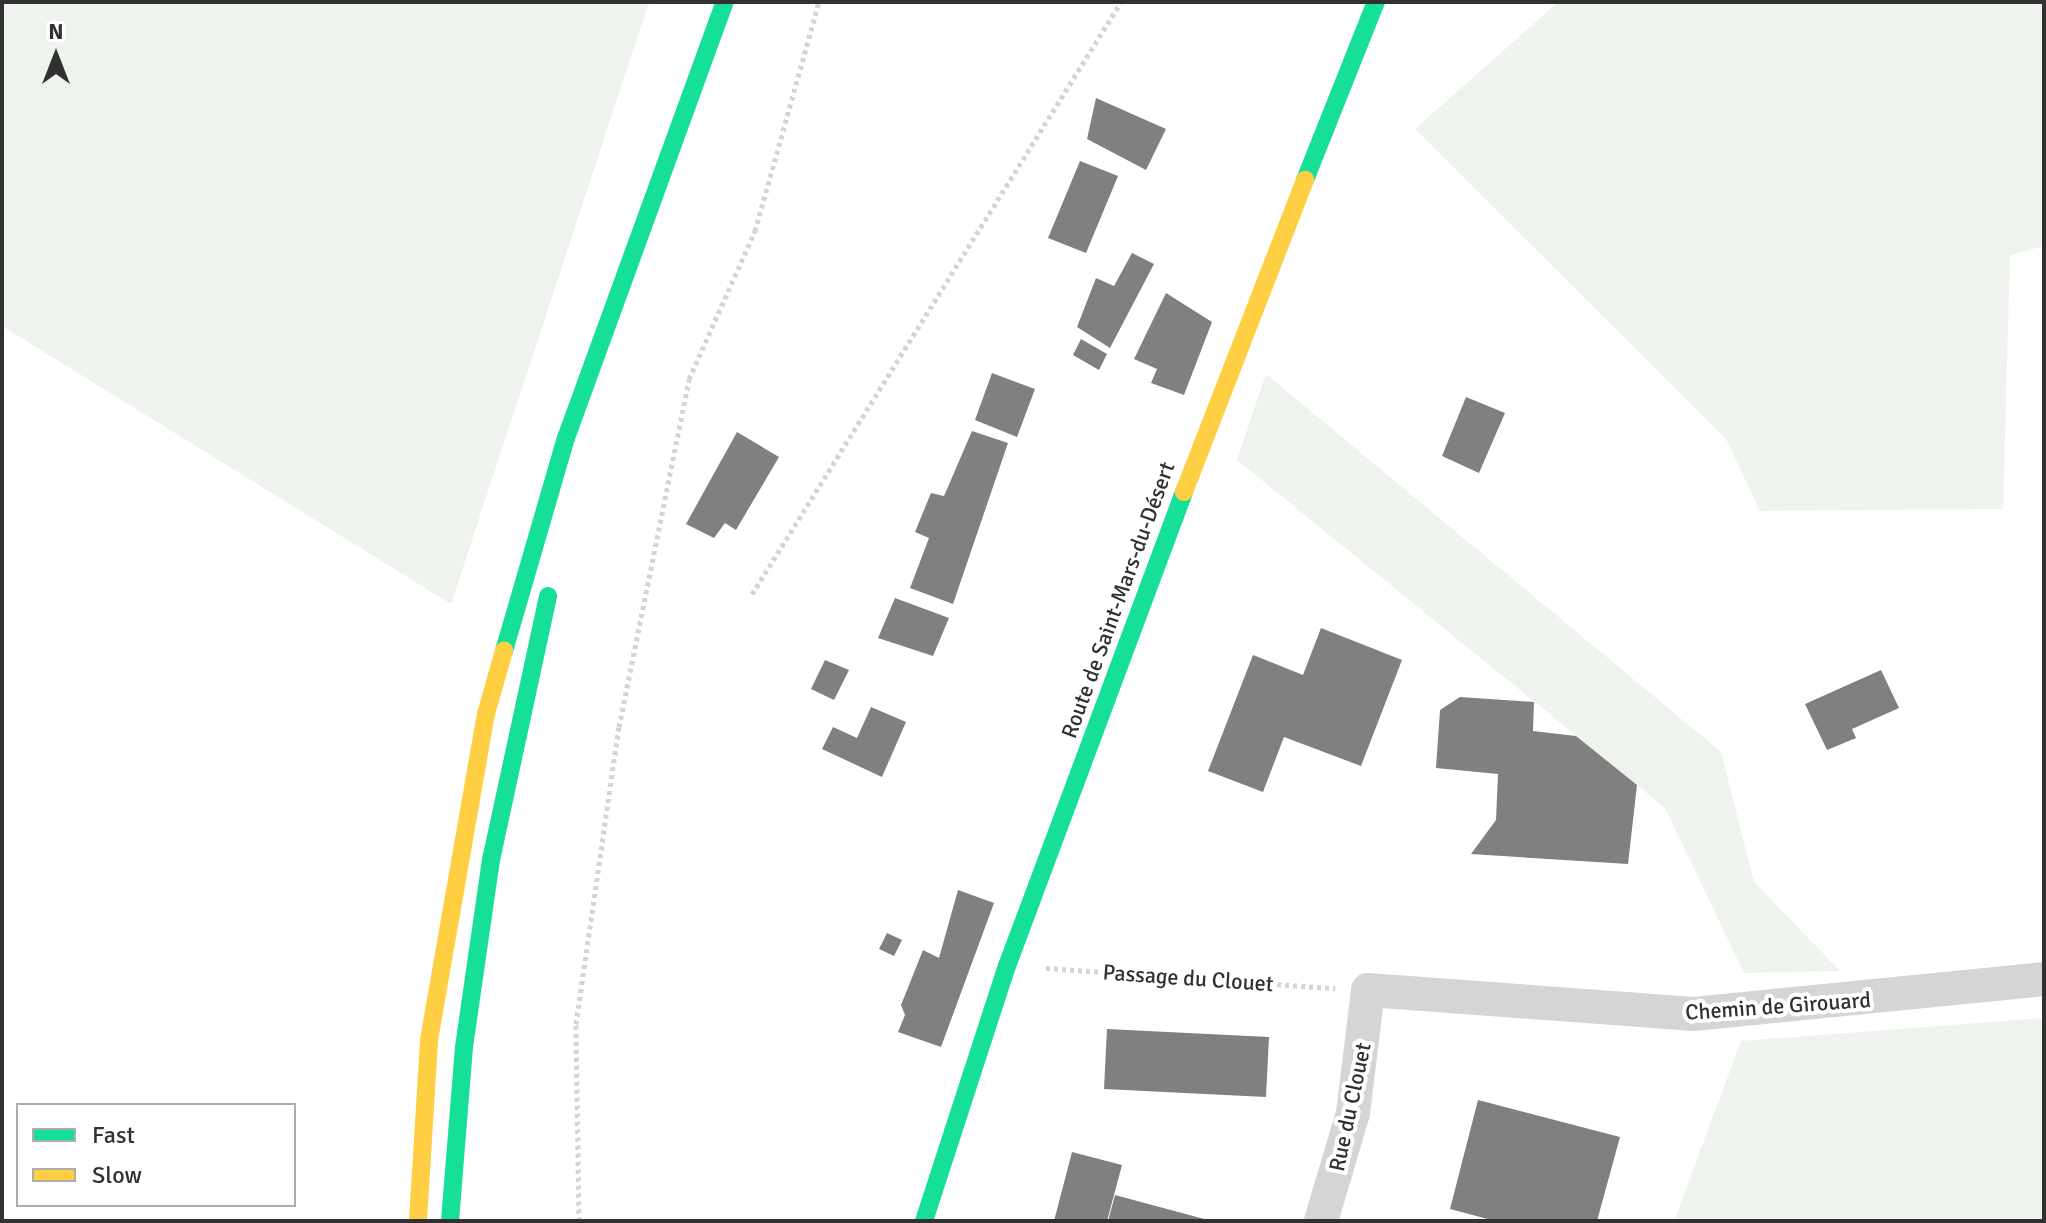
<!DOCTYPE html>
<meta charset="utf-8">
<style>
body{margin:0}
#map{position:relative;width:2046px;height:1223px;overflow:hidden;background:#fff;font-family:Signika,sans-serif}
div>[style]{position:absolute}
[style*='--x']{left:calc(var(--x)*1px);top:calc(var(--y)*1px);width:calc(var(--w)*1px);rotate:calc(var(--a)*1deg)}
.green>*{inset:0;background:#eff3ed}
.building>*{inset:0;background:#808080}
.path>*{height:5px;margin-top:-2.5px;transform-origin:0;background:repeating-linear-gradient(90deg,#d4d4d4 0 4px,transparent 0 8px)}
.street>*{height:34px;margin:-17px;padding:0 17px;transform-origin:17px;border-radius:17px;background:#d5d5d5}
.fast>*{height:18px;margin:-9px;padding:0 9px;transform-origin:9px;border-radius:9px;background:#16e098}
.slow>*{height:18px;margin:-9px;padding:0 9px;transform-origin:9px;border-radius:9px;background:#ffcf43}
span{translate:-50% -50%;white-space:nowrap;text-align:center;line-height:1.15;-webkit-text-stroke:8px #fff;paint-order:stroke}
.street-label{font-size:22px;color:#313131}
.frame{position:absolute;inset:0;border:4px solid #313131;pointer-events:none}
.legend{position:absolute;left:16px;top:1103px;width:280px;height:104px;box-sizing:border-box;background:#fff;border:2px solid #adadad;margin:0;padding:10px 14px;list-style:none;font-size:24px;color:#313131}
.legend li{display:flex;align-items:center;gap:16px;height:40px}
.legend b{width:40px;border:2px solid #adadad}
.north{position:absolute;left:16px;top:16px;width:80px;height:80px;-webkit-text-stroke:6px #fff;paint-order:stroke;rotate:0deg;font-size:22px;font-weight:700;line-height:32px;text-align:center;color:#313131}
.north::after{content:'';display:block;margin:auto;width:28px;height:36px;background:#313131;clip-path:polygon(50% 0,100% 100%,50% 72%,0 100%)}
</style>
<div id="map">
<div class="green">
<div style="clip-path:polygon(2px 2px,649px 2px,451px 604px,2px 326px)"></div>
<div style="clip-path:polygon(1558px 2px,2044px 2px,2044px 246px,2010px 255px,2003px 509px,1760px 511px,1726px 439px,1415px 129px)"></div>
<div style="clip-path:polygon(1266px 374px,1721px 752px,1754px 882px,1840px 971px,1744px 973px,1665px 808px,1237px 460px)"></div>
<div style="clip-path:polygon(2044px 1018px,2044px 1221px,1674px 1221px,1741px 1041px)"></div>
</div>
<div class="building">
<div style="clip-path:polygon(1096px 98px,1166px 129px,1146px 170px,1087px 139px)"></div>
<div style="clip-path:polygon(1080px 161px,1118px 176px,1086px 253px,1048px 238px)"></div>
<div style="clip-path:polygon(1132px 253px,1154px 264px,1110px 348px,1077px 327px,1096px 278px,1114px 286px)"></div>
<div style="clip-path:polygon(1166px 293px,1212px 322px,1184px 395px,1151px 383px,1157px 369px,1134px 359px)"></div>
<div style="clip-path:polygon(1081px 339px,1107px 354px,1099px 370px,1073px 355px)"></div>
<div style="clip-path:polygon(992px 373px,1035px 389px,1017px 437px,975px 420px)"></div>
<div style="clip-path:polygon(1466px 397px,1505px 413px,1479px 473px,1442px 456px)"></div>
<div style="clip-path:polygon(972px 431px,1008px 443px,953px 604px,910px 588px,929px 538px,915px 532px,931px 493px,944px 496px)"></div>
<div style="clip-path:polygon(737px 432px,779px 457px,736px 530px,725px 523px,714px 538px,686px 524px)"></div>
<div style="clip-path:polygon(895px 598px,949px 618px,933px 656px,878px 638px)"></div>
<div style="clip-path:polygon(1321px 628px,1402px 660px,1361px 766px,1284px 737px,1263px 792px,1208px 771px,1253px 655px,1303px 675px)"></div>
<div style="clip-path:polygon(825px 660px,849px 670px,834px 700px,811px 689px)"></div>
<div style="clip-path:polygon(1881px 670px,1899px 708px,1852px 729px,1856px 738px,1827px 750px,1805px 704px)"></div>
<div style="clip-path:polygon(1460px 697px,1534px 702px,1533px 731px,1576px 736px,1637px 785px,1628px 864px,1471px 854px,1496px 820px,1498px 774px,1436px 768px,1440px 710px)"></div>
<div style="clip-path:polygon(871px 707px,906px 722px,882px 777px,822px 749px,833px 727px,857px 738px)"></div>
<div style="clip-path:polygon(958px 890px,994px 903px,941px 1047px,898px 1032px,905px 1015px,901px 1005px,923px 950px,939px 958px)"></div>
<div style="clip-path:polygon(887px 933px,902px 940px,894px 956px,879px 949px)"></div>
<div style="clip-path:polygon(1107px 1029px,1269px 1037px,1266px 1097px,1104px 1089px)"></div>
<div style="clip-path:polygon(1478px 1100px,1620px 1137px,1597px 1221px,1495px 1221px,1450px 1209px)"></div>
<div style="clip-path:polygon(1072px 1152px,1122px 1165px,1107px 1221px,1054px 1221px)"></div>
<div style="clip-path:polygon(1115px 1195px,1208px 1220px,1208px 1221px,1108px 1221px)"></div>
</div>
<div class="path">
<div style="--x:752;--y:594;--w:698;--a:-58.06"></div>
<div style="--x:1046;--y:968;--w:290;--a:4"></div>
<div style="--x:579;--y:1221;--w:197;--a:-90.9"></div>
<div style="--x:576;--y:1024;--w:300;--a:-81.8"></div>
<div style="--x:619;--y:727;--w:355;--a:-78.6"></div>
<div style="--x:689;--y:379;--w:162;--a:-66"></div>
<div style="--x:755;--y:231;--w:238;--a:-74.4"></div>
</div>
<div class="street">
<div style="--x:1321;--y:1221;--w:113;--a:-73.5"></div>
<div style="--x:1353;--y:1113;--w:124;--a:-83"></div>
<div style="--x:1368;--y:990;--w:327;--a:4.2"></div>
<div style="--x:1694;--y:1014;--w:352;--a:-5.7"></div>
</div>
<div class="fast">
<div style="--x:1305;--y:180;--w:192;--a:-68.3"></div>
<div style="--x:504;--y:651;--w:222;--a:-73.8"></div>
<div style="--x:566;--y:438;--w:464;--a:-70"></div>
<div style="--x:450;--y:1221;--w:175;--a:-85.4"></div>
<div style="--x:464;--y:1047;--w:189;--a:-81.8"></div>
<div style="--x:491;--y:860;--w:270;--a:-77.8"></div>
<div style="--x:924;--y:1221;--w:268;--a:-72"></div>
<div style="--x:1007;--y:966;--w:506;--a:-69.52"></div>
</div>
<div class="slow">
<div style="--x:1184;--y:492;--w:335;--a:-68.8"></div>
<div style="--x:418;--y:1221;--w:181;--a:-86.5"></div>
<div style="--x:429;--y:1040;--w:331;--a:-80.1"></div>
<div style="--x:486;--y:714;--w:66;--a:-74.1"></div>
</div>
<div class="street-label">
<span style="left:1118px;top:600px;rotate:-70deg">Route de Saint-Mars-du-Désert</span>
<span style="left:1188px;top:978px;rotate:4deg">Passage du Clouet</span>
<span style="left:1778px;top:1006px;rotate:-4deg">Chemin de Girouard</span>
<span style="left:1350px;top:1107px;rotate:-78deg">Rue du Clouet</span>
</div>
<div class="frame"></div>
<ul class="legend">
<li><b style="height:10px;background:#16e098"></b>Fast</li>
<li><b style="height:10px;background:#ffcf43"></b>Slow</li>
</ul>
<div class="north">N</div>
</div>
